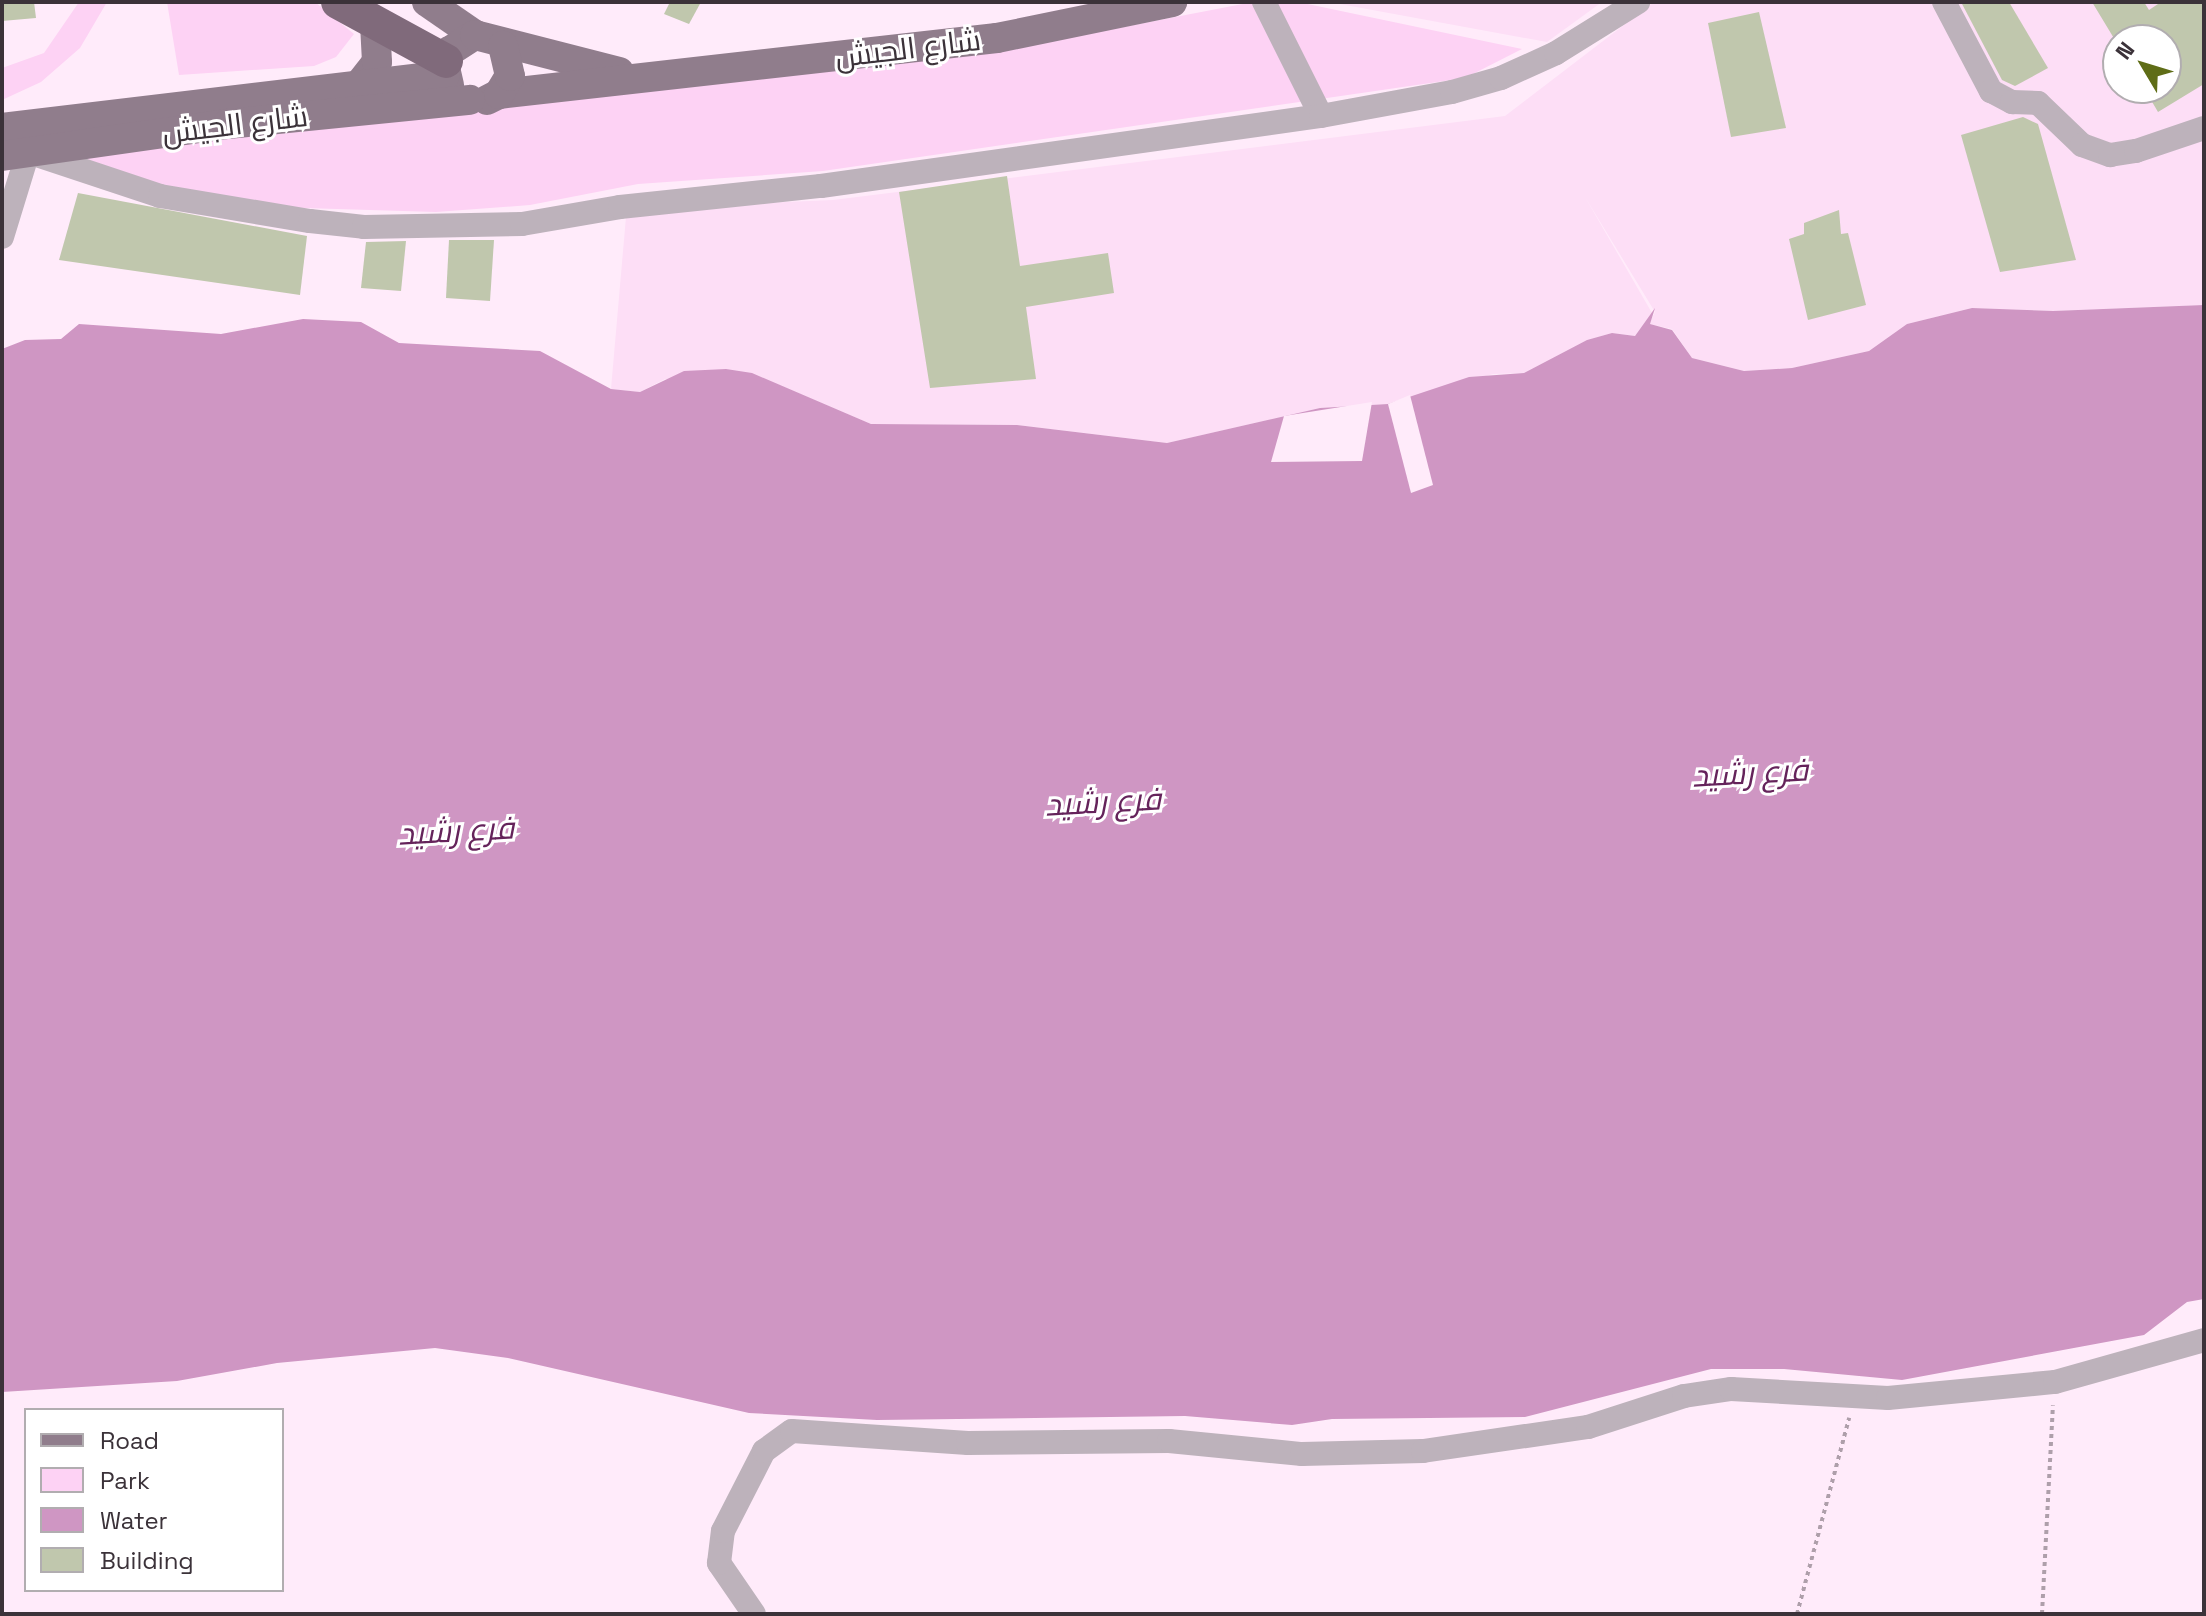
<!DOCTYPE html>
<meta charset="utf-8">
<style>
body{margin:0}
#map{position:relative;width:2206px;height:1616px;overflow:hidden;background:#ffebfa;font-family:"Space Grotesk",Cairo,sans-serif}
div>[style]{position:absolute}
[style*='--x']{left:calc(var(--x)*1px);top:calc(var(--y)*1px);width:calc(var(--w)*1px);rotate:calc(var(--a)*1deg)}
.built>*{inset:0;background:#fddef6}
.green>*{inset:0;background:#fdd2f4}
.water>*{inset:0;background:#cf96c3}
.pier>*{inset:0;background:#ffebfa}
.building>*{inset:0;background:#c0c7ad}
.path>*{height:4px;margin-top:-2px;transform-origin:0;background:repeating-linear-gradient(90deg,#ae9faa 0 4px,transparent 0 8px)}
.minor>*{height:24px;margin:-12px;padding:0 12px;transform-origin:12px;border-radius:12px;background:#bdb2bb}
.major>*{height:30px;margin:-15px;padding:0 15px;transform-origin:15px;border-radius:15px;background:#907d8c}
.highway>*{height:34px;margin:-17px;padding:0 17px;transform-origin:17px;border-radius:17px;background:#806a7b}
span{translate:-50% -50%;white-space:nowrap;text-align:center;line-height:1.15;-webkit-text-stroke:6px #fff;paint-order:stroke}
.street-label{font-size:30px;color:#3b3239}
.water-label{font-size:32px;color:#65235b;font-style:italic}
.frame{position:absolute;inset:0;border:4px solid #3b3239;pointer-events:none}
.legend{position:absolute;left:24px;top:1408px;width:260px;height:184px;box-sizing:border-box;background:#fff;border:2px solid #b1adb0;margin:0;padding:10px 14px;list-style:none;font-size:24px;color:#3b3239}
.legend li{display:flex;align-items:center;gap:16px;height:40px}
.legend b{width:40px;border:2px solid #b1adb0}
.north{position:absolute;left:2102px;top:24px;width:80px;height:80px;box-sizing:border-box;background:#fff;border:2px solid #b1adb0;border-radius:50%;rotate:308deg;font-size:22px;font-weight:700;line-height:32px;text-align:center;color:#3b3239}
.north::after{content:'';display:block;margin:auto;width:28px;height:36px;background:#5f6d17;clip-path:polygon(50% 0,100% 100%,50% 72%,0 100%)}
</style>
<div id="map">
<div class="built">
<div style="clip-path:polygon(1329px 2px,1602px 2px,1547px 42px)"></div>
<div style="clip-path:polygon(evenodd,1654px 2px,2204px 2px,2204px 305px,2053px 311px,1972px 308px,1907px 324px,1869px 351px,1792px 368px,1744px 371px,1692px 358px,1672px 329px,1649px 324px,1655px 312px,1585px 197px,1652px 313px,1635px 336px,1612px 333px,1587px 340px,1524px 373px,1493px 374px,1388px 404px,1320px 408px,1167px 443px,1017px 425px,871px 424px,777px 384px,665px 379px,640px 392px,611px 389px,626px 217px,646px 208px,833px 200px,1505px 116px,1654px 2px,2118px 40px,2166px 40px,2166px 88px,2118px 88px,2118px 40px)"></div>
</div>
<div class="green">
<div style="clip-path:polygon(79px 2px,107px 2px,80px 48px,41px 82px,2px 100px,2px 68px,44px 53px)"></div>
<div style="clip-path:polygon(167px 2px,315px 2px,354px 34px,336px 57px,314px 66px,179px 75px)"></div>
<div style="clip-path:polygon(1253px 2px,1298px 2px,1522px 49px,1465px 78px,823px 171px,638px 184px,530px 205px,436px 212px,206px 205px,60px 153px,1082px 35px)"></div>
</div>
<div class="water">
<div style="clip-path:polygon(2204px 305px,2204px 1299px,2187px 1302px,2144px 1335px,1902px 1380px,1784px 1369px,1711px 1369px,1525px 1417px,1332px 1419px,1292px 1425px,1185px 1416px,877px 1420px,749px 1413px,508px 1358px,435px 1348px,277px 1363px,177px 1381px,2px 1392px,2px 349px,25px 340px,61px 339px,79px 324px,221px 334px,303px 319px,361px 322px,399px 343px,540px 351px,611px 389px,640px 392px,684px 371px,726px 369px,752px 373px,871px 424px,1017px 425px,1167px 443px,1320px 408px,1388px 404px,1469px 377px,1524px 373px,1587px 340px,1612px 333px,1635px 336px,1655px 308px,1650px 324px,1672px 330px,1692px 358px,1744px 371px,1792px 368px,1869px 351px,1907px 324px,1972px 308px,2053px 311px)"></div>
</div>
<div class="pier">
<div style="clip-path:polygon(1410px 395px,1433px 485px,1411px 493px,1388px 404px)"></div>
<div style="clip-path:polygon(1372px 402px,1362px 461px,1271px 462px,1284px 416px)"></div>
</div>
<div class="building">
<div style="clip-path:polygon(2px 2px,34px 2px,36px 18px,2px 21px)"></div>
<div style="clip-path:polygon(670px 2px,701px 2px,689px 24px,664px 14px)"></div>
<div style="clip-path:polygon(1961px 2px,2009px 2px,2048px 68px,2015px 86px,2002px 80px)"></div>
<div style="clip-path:polygon(2092px 2px,2144px 2px,2149px 10px,2161px 2px,2204px 2px,2204px 84px,2158px 112px,2144px 88px,2166px 88px,2166px 40px,2118px 40px,2118px 45px)"></div>
<div style="clip-path:polygon(1759px 12px,1786px 128px,1731px 137px,1708px 23px)"></div>
<div style="clip-path:polygon(2023px 117px,2038px 124px,2076px 260px,2000px 272px,1961px 135px)"></div>
<div style="clip-path:polygon(1007px 176px,1020px 266px,1108px 253px,1114px 293px,1026px 307px,1036px 379px,930px 388px,899px 192px)"></div>
<div style="clip-path:polygon(78px 193px,307px 236px,300px 295px,59px 260px)"></div>
<div style="clip-path:polygon(1839px 210px,1841px 234px,1848px 233px,1866px 305px,1808px 320px,1789px 239px,1804px 234px,1804px 223px)"></div>
<div style="clip-path:polygon(449px 240px,494px 240px,490px 301px,446px 298px)"></div>
<div style="clip-path:polygon(406px 241px,401px 291px,361px 288px,366px 242px)"></div>
</div>
<div class="path">
<div style="--x:1797;--y:1614;--w:203;--a:-75.1"></div>
<div style="--x:2042;--y:1614;--w:209;--a:-87"></div>
</div>
<div class="minor">
<div style="--x:1264;--y:2;--w:127;--a:63.4"></div>
<div style="--x:1944;--y:2;--w:101;--a:62.2"></div>
<div style="--x:1991;--y:91;--w:24;--a:28"></div>
<div style="--x:2012;--y:102;--w:26;--a:2"></div>
<div style="--x:2038;--y:103;--w:61;--a:43.7"></div>
<div style="--x:2082;--y:145;--w:30;--a:20"></div>
<div style="--x:2110;--y:155;--w:26;--a:-9"></div>
<div style="--x:2136;--y:151;--w:72;--a:-18.7"></div>
<div style="--x:2;--y:237;--w:89;--a:-73"></div>
<div style="--x:28;--y:152;--w:139;--a:18.4"></div>
<div style="--x:160;--y:196;--w:152;--a:9.5"></div>
<div style="--x:310;--y:221;--w:54;--a:6.3"></div>
<div style="--x:364;--y:227;--w:158;--a:-1.1"></div>
<div style="--x:522;--y:224;--w:99;--a:-9.8"></div>
<div style="--x:620;--y:207;--w:202;--a:-6"></div>
<div style="--x:821;--y:186;--w:505;--a:-7.97"></div>
<div style="--x:1321;--y:116;--w:133;--a:-10.4"></div>
<div style="--x:1452;--y:92;--w:51;--a:-15.9"></div>
<div style="--x:1501;--y:78;--w:60;--a:-24.4"></div>
<div style="--x:1556;--y:53;--w:97;--a:-31.9"></div>
<div style="--x:754;--y:1614;--w:62;--a:-124.5"></div>
<div style="--x:719;--y:1563;--w:32;--a:-83"></div>
<div style="--x:723;--y:1531;--w:90;--a:-62.9"></div>
<div style="--x:764;--y:1451;--w:34;--a:-36"></div>
<div style="--x:792;--y:1431;--w:176;--a:3.9"></div>
<div style="--x:968;--y:1443;--w:201;--a:-0.6"></div>
<div style="--x:1169;--y:1441;--w:134;--a:5.6"></div>
<div style="--x:1302;--y:1454;--w:121;--a:-1.4"></div>
<div style="--x:1423;--y:1451;--w:167;--a:-8.3"></div>
<div style="--x:1588;--y:1427;--w:101;--a:-17.9"></div>
<div style="--x:1684;--y:1396;--w:48;--a:-8.5"></div>
<div style="--x:1731;--y:1389;--w:157;--a:3.3"></div>
<div style="--x:1888;--y:1398;--w:168;--a:-5.5"></div>
<div style="--x:2055;--y:1382;--w:155;--a:-15.7"></div>
</div>
<div class="major">
<div style="--x:427;--y:2;--w:58;--a:34.5"></div>
<div style="--x:359;--y:85;--w:29;--a:-52"></div>
<div style="--x:377;--y:62;--w:38;--a:-93"></div>
<div style="--x:449;--y:85;--w:17;--a:-103"></div>
<div style="--x:445;--y:68;--w:18;--a:-74"></div>
<div style="--x:450;--y:51;--w:30;--a:-33"></div>
<div style="--x:475;--y:35;--w:149;--a:14.4"></div>
<div style="--x:499;--y:94;--w:501;--a:-6.42"></div>
<div style="--x:997;--y:38;--w:179;--a:-11.6"></div>
<div style="--x:487;--y:100;--w:13;--a:-27"></div>
<div style="--x:499;--y:94;--w:21;--a:-59"></div>
<div style="--x:510;--y:76;--w:31;--a:-103"></div>
<div style="--x:2;--y:128;--w:446;--a:-6.8"></div>
<div style="--x:2;--y:156;--w:228;--a:-8.1"></div>
<div style="--x:228;--y:124;--w:243;--a:-5.7"></div>
</div>
<div class="highway">
<div style="--x:338;--y:2;--w:123;--a:28.6"></div>
</div>
<div class="street-label">
<span style="left:908px;top:49px;rotate:-7deg">شارع الجيش</span>
<span style="left:235px;top:125px;rotate:-7deg">شارع الجيش</span>
</div>
<div class="water-label">
<span style="left:1750px;top:773px;rotate:-3deg">فرع رشيد</span>
<span style="left:1103px;top:802px;rotate:-3deg">فرع رشيد</span>
<span style="left:456px;top:831px;rotate:-3deg">فرع رشيد</span>
</div>
<div class="frame"></div>
<ul class="legend">
<li><b style="height:10px;background:#907d8c"></b>Road</li>
<li><b style="height:22px;background:#fdd2f4"></b>Park</li>
<li><b style="height:22px;background:#cf96c3"></b>Water</li>
<li><b style="height:22px;background:#c0c7ad"></b>Building</li>
</ul>
<div class="north">N</div>
</div>
